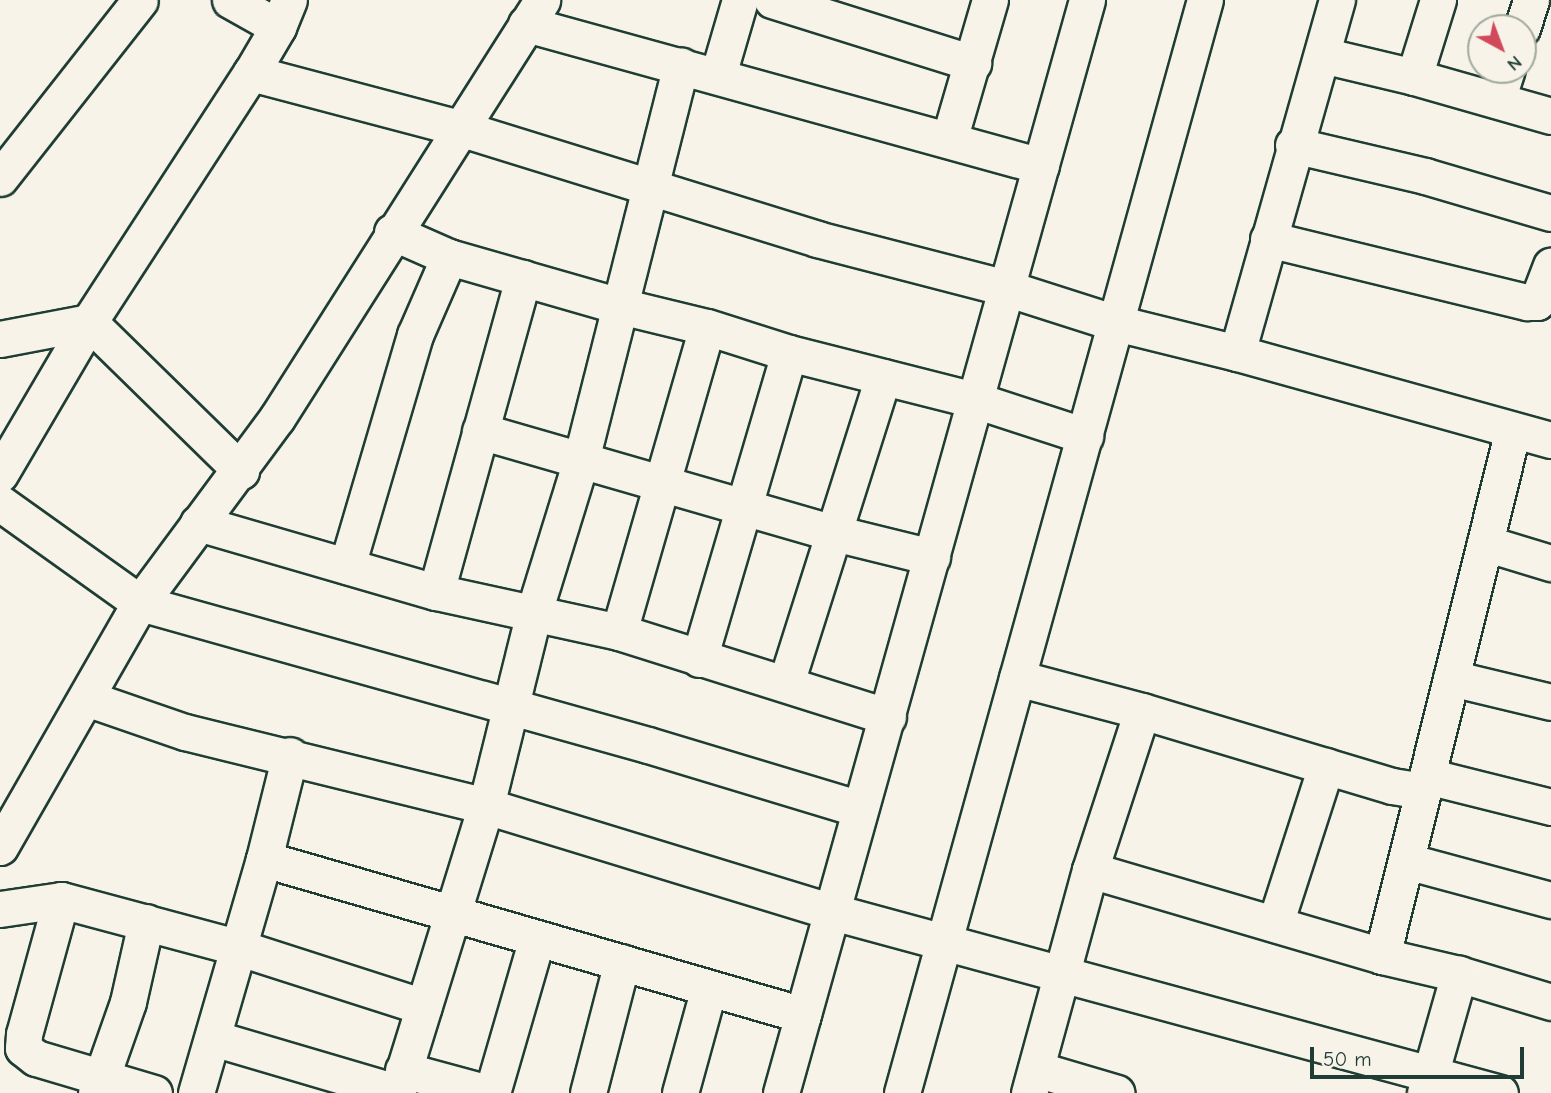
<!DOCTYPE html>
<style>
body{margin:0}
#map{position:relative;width:1551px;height:1093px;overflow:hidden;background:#f7f3e8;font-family:"Comic Neue",sans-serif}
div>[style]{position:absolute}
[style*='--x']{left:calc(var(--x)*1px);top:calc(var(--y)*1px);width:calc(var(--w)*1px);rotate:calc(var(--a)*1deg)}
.roads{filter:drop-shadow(2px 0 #1f3d34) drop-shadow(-2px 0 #1f3d34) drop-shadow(0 2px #1f3d34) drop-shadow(0 -2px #1f3d34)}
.minor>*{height:35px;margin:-17.5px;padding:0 17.5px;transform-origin:17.5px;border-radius:17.5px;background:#f7f3e8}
span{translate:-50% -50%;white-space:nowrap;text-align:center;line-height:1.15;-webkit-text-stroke:6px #f7f3e8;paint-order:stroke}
.north{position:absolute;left:1467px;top:14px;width:70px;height:70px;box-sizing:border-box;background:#f7f3e8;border:2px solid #a1aaa0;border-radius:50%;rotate:139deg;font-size:19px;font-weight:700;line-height:28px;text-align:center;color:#1f3d34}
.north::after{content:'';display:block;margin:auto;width:24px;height:32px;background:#d1495b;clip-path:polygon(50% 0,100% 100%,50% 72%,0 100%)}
.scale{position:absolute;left:1310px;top:1047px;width:214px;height:32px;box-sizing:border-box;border:4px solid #1f3d34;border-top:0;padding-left:9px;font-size:21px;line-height:24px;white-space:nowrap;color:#1f3d34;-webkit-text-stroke:5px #f7f3e8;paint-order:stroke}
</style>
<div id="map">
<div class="roads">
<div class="minor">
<div style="--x:230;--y:0;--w:55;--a:29.4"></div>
<div style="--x:772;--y:0;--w:211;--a:17.4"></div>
<div style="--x:526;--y:24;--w:534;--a:15.42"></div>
<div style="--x:1522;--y:28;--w:29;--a:-72"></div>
<div style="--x:1322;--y:55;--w:95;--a:13.4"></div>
<div style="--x:1414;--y:77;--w:142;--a:15.9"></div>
<div style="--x:251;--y:73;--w:215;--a:14.8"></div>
<div style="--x:459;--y:128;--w:375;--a:17.2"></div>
<div style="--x:817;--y:239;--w:195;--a:14.5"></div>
<div style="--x:1006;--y:288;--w:115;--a:17.7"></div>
<div style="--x:1116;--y:323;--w:125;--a:13.9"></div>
<div style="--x:1237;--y:353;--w:326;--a:15.5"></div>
<div style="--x:718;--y:75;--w:78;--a:-73.7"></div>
<div style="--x:1414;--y:77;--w:81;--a:-72.7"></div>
<div style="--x:1497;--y:100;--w:32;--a:-72"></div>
<div style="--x:949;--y:140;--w:146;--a:-73.7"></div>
<div style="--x:1293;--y:145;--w:136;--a:13.2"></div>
<div style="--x:1425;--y:176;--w:131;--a:16.4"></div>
<div style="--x:0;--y:178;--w:226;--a:-51.8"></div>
<div style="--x:392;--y:232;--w:62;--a:23.7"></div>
<div style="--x:449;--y:257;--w:178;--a:16"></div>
<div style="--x:620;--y:306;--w:89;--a:13.6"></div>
<div style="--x:707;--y:327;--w:86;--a:17.6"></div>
<div style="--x:789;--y:353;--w:192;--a:14.2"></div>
<div style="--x:975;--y:400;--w:116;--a:18.1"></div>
<div style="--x:1268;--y:239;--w:267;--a:13.7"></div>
<div style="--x:1527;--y:302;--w:10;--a:0"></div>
<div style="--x:1537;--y:302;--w:39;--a:-69"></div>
<div style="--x:89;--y:322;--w:213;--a:44.4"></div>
<div style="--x:0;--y:339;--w:91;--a:-10.8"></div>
<div style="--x:1237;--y:353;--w:367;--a:-74.2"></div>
<div style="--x:480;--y:431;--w:368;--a:16.1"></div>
<div style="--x:834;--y:533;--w:101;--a:13.8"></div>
<div style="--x:0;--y:474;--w:176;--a:-59.6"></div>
<div style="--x:89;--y:322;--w:297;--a:-57"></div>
<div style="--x:251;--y:73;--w:53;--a:-59.6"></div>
<div style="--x:278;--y:27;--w:29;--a:-68"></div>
<div style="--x:0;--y:503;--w:172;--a:35.5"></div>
<div style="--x:140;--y:603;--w:527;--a:15.62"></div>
<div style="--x:648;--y:745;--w:221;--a:16.8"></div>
<div style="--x:198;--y:523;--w:248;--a:16.2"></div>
<div style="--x:436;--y:592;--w:187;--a:12.3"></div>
<div style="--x:619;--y:632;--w:282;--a:17.5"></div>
<div style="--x:1485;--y:543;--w:69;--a:16.9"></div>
<div style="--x:347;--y:566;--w:241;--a:-73.6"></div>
<div style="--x:415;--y:335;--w:85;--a:-66.4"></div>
<div style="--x:436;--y:592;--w:326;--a:-74.5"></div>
<div style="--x:619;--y:632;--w:317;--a:-73.9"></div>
<div style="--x:699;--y:659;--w:319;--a:-73.6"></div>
<div style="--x:1017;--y:678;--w:129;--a:14.8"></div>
<div style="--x:1142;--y:711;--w:261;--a:16.7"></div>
<div style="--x:1392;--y:786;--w:31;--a:9"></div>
<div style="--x:1451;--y:678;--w:103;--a:13.5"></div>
<div style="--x:786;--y:683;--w:321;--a:-72.4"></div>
<div style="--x:86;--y:698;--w:105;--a:19"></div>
<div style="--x:185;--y:732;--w:310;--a:13.8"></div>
<div style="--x:486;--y:806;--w:363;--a:17"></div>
<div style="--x:833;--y:912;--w:691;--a:15.18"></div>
<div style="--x:1427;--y:776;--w:128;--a:14"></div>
<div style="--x:0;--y:847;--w:281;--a:-60.2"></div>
<div style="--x:140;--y:603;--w:230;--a:-53.5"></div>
<div style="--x:277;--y:418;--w:495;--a:-57.6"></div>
<div style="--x:264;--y:859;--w:561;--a:16.14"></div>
<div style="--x:1406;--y:861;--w:150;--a:15.1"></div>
<div style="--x:1090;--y:870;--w:304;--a:16.4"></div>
<div style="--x:1382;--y:956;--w:79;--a:13.2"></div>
<div style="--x:1459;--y:974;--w:96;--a:16.9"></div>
<div style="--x:61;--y:900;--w:139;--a:105.4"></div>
<div style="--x:24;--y:1034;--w:14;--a:94"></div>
<div style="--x:23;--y:1048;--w:16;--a:38"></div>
<div style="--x:36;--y:1058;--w:123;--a:16.5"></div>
<div style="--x:0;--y:909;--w:62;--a:-8.4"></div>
<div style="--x:61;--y:900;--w:182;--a:15"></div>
<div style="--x:237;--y:947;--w:196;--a:17.8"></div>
<div style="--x:1275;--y:924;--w:166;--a:-72.1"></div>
<div style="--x:1382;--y:956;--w:542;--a:-76.02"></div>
<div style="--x:213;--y:1038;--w:192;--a:16.4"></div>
<div style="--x:1036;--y:1069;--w:84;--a:16.5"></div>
<div style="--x:403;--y:1070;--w:88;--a:15.1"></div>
<div style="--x:96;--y:1093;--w:96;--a:-70.6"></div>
<div style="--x:128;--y:1002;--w:82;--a:-77.3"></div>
<div style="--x:196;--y:1093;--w:244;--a:-73.8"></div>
<div style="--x:264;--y:859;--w:107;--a:-76"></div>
<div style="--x:397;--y:1093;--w:300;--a:-72.8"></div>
<div style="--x:486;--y:806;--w:200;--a:-76.1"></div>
<div style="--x:534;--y:612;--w:159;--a:-72.8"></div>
<div style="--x:581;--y:460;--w:407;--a:-75.8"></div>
<div style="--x:492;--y:1093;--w:161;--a:-73.8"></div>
<div style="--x:588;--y:1093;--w:135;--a:-75.5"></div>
<div style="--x:680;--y:1093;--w:109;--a:-74.6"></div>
<div style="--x:781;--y:1093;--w:1135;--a:-74.36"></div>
<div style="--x:902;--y:1093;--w:1134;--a:-74.51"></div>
<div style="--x:1029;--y:1093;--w:231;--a:-74.7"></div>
<div style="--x:1090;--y:870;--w:167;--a:-71.9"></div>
<div style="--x:1425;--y:1093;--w:124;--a:-74.1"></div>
</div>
</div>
<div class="north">N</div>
<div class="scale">50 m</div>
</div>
